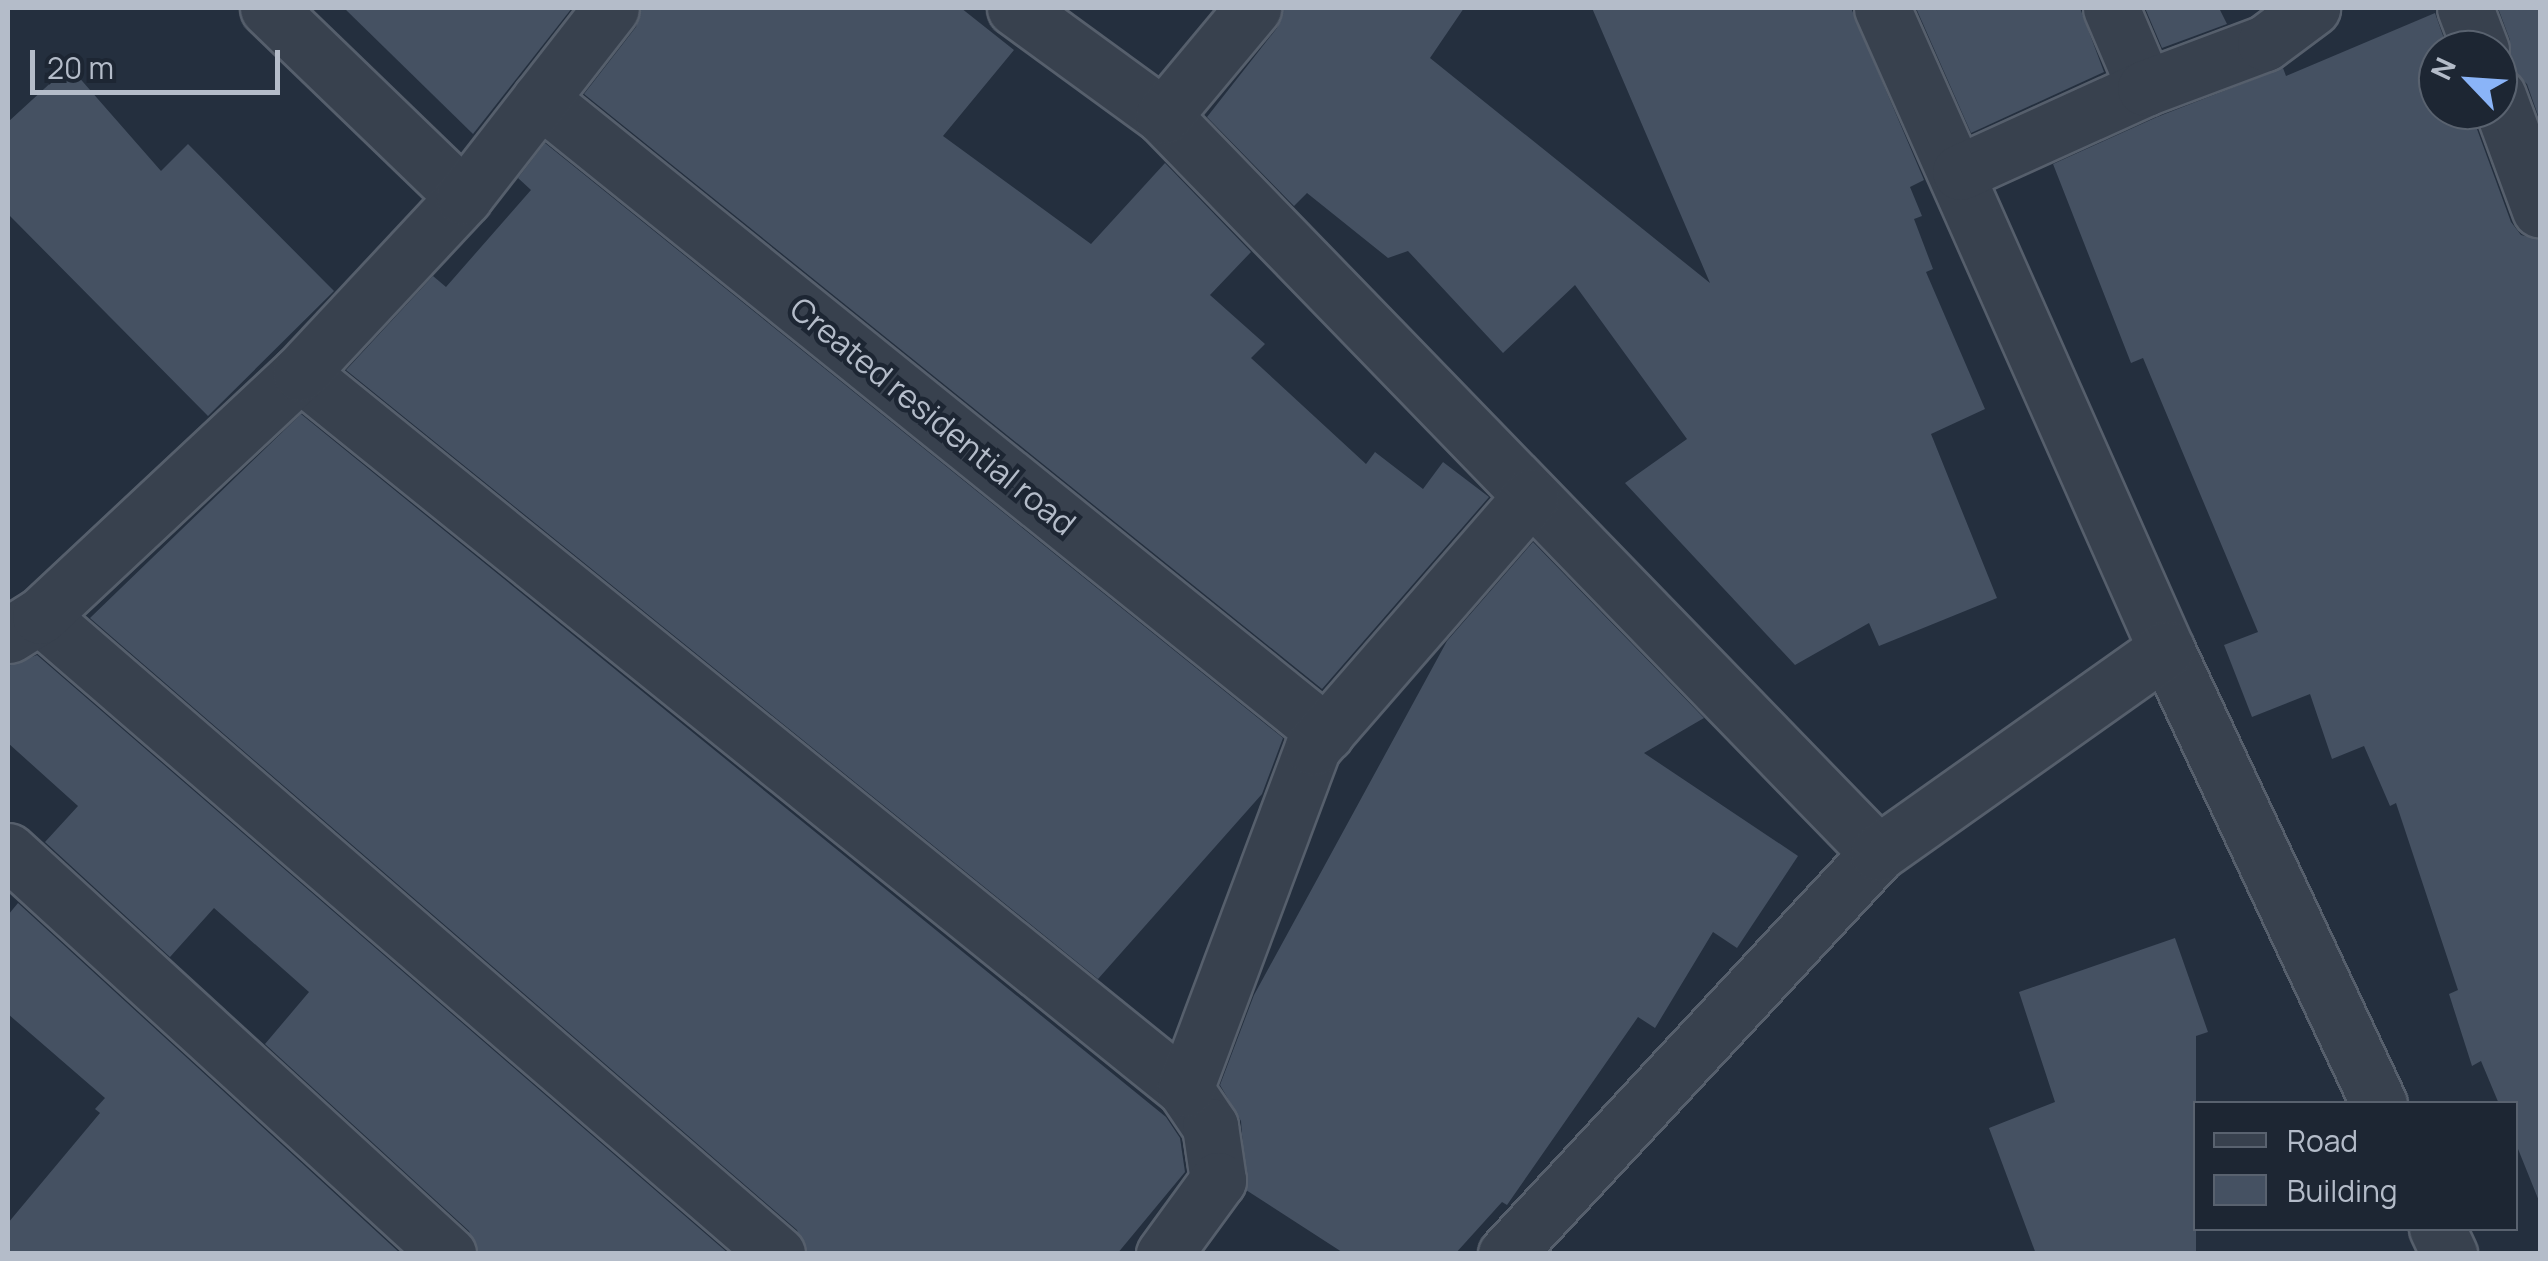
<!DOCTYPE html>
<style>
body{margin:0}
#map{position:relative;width:2548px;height:1261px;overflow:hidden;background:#242f3e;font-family:Manrope,sans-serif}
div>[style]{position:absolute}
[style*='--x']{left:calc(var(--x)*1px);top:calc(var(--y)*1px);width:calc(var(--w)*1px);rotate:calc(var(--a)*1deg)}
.building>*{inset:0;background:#455162}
.roads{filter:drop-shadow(2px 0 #565f6c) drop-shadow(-2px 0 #565f6c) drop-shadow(0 2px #565f6c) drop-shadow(0 -2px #565f6c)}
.minor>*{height:55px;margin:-27.5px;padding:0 27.5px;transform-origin:27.5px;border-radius:27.5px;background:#38414e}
span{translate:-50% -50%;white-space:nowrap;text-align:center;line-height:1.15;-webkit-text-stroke:9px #1d2633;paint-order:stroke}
.street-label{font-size:32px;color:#b4bcc9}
.frame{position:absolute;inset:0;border:10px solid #b4bcc9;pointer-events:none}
.legend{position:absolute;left:2193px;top:1101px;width:325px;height:130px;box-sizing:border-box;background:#1d2633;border:2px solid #59626f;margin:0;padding:12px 18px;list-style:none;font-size:30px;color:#b4bcc9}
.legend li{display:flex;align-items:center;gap:20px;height:50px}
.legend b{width:50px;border:2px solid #59626f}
.north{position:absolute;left:2418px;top:30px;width:100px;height:100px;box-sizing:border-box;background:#1d2633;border:2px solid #59626f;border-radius:50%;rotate:295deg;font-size:28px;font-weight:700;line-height:40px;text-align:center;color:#b4bcc9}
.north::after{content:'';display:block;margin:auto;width:35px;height:45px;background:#8ab4f8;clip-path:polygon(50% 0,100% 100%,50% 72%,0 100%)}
.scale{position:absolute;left:30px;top:50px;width:250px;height:45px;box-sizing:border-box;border:5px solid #b4bcc9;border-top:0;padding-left:12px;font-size:30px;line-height:35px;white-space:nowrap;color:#b4bcc9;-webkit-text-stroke:8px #1d2633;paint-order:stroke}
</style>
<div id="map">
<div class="building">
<div style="clip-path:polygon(344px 8px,572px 8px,473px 134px)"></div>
<div style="clip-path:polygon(641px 8px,961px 8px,1014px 50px,943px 136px,1091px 244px,1165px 163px,1251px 252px,1210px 295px,1265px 344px,1251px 358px,1366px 464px,1375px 452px,1423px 489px,1443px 462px,1489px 497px,1322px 689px,584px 94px,636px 27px)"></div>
<div style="clip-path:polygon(1283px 8px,1464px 8px,1430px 58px,1710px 283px,1592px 8px,1851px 8px,1924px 180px,1910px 187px,1922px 216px,1914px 219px,1933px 269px,1926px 272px,1985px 409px,1931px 434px,1997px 598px,1879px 646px,1869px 623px,1795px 665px,1625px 483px,1687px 439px,1575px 285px,1503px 353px,1408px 251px,1388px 258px,1307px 193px,1294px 206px,1207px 117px,1277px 28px)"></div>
<div style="clip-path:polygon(1916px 8px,2080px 8px,2104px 72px,1971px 133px)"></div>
<div style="clip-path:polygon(2145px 8px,2219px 8px,2227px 24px,2162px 48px)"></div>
<div style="clip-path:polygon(2498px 8px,2540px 8px,2540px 121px,2527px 84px,2507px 67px,2510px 40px)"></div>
<div style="clip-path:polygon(2435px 13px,2448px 50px,2438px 50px,2438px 110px,2470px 110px,2511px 222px,2521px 235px,2540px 240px,2539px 1201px,2516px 1144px,2516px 1104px,2499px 1104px,2481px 1061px,2472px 1066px,2449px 994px,2458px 990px,2396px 803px,2390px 806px,2364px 746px,2332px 759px,2310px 694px,2252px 717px,2224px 645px,2258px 632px,2143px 358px,2131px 363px,2053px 164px,2157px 117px,2283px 68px,2286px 76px)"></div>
<div style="clip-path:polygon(69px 66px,161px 171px,188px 144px,334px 291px,208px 416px,8px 214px,8px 122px)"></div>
<div style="clip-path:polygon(545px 143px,1283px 738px,1262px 794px,1098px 979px,346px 370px,433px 276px,446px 287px,531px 190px,518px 178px)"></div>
<div style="clip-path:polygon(301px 414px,1166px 1117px,1180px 1138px,1185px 1172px,1117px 1254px,807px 1254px,797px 1230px,90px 618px)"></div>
<div style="clip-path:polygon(1533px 542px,1704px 718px,1644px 753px,1798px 856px,1737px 948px,1713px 932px,1655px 1028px,1638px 1017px,1507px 1205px,1502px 1202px,1455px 1254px,1345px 1254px,1246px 1190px,1241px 1121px,1220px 1085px,1254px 995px,1447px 641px)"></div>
<div style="clip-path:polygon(37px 655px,729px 1254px,478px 1254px,469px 1231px,265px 1044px,309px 992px,214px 908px,170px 957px,45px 842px,78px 806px,8px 743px,8px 666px)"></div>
<div style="clip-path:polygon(18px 903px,401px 1254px,8px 1254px,8px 1223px,100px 1113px,95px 1109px,105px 1098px,8px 1014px,8px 915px)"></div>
<div style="clip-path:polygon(2175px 938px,2208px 1032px,2196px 1036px,2196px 1254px,2036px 1254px,1989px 1128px,2055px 1102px,2019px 992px)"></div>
</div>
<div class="roads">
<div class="minor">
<div style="--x:268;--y:8;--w:272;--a:44"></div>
<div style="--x:1015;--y:8;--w:183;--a:36.1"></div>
<div style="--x:1163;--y:116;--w:1027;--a:45.87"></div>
<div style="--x:1882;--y:8;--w:701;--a:66.1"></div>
<div style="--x:2166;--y:649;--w:502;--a:64.91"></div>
<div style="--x:2111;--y:8;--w:87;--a:67"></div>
<div style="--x:2465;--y:8;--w:45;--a:69.1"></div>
<div style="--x:2498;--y:96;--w:121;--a:69.8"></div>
<div style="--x:540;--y:99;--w:1010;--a:38.89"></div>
<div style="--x:1163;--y:116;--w:141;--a:-50.2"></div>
<div style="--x:1960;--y:172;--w:203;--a:-24.4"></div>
<div style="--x:2145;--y:88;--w:128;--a:-20.6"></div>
<div style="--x:2265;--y:43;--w:59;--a:-36.7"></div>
<div style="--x:300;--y:373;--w:1138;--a:38.97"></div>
<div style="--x:1185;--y:1089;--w:45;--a:56"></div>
<div style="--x:1210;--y:1126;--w:55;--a:81.6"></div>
<div style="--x:1218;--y:1180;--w:92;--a:126.1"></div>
<div style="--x:40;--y:616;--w:975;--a:40.88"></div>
<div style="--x:9;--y:635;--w:36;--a:-32"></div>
<div style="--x:40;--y:616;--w:356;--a:-43.1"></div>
<div style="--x:300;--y:373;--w:241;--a:-47"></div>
<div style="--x:464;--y:197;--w:239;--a:-52.1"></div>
<div style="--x:8;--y:851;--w:597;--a:42.49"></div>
<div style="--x:1185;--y:1089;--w:365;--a:-69.5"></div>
<div style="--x:1313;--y:747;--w:332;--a:-49"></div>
<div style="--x:2437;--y:1228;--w:29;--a:65"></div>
<div style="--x:1506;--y:1254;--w:547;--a:-47.15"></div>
<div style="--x:1878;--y:853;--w:353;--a:-35.3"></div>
</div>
</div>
<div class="street-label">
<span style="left:933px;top:416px;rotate:39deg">Created residential road</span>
</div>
<div class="frame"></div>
<ul class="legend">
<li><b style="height:12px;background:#38414e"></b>Road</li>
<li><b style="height:28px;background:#455162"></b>Building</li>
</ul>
<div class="north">N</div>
<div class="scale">20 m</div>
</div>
